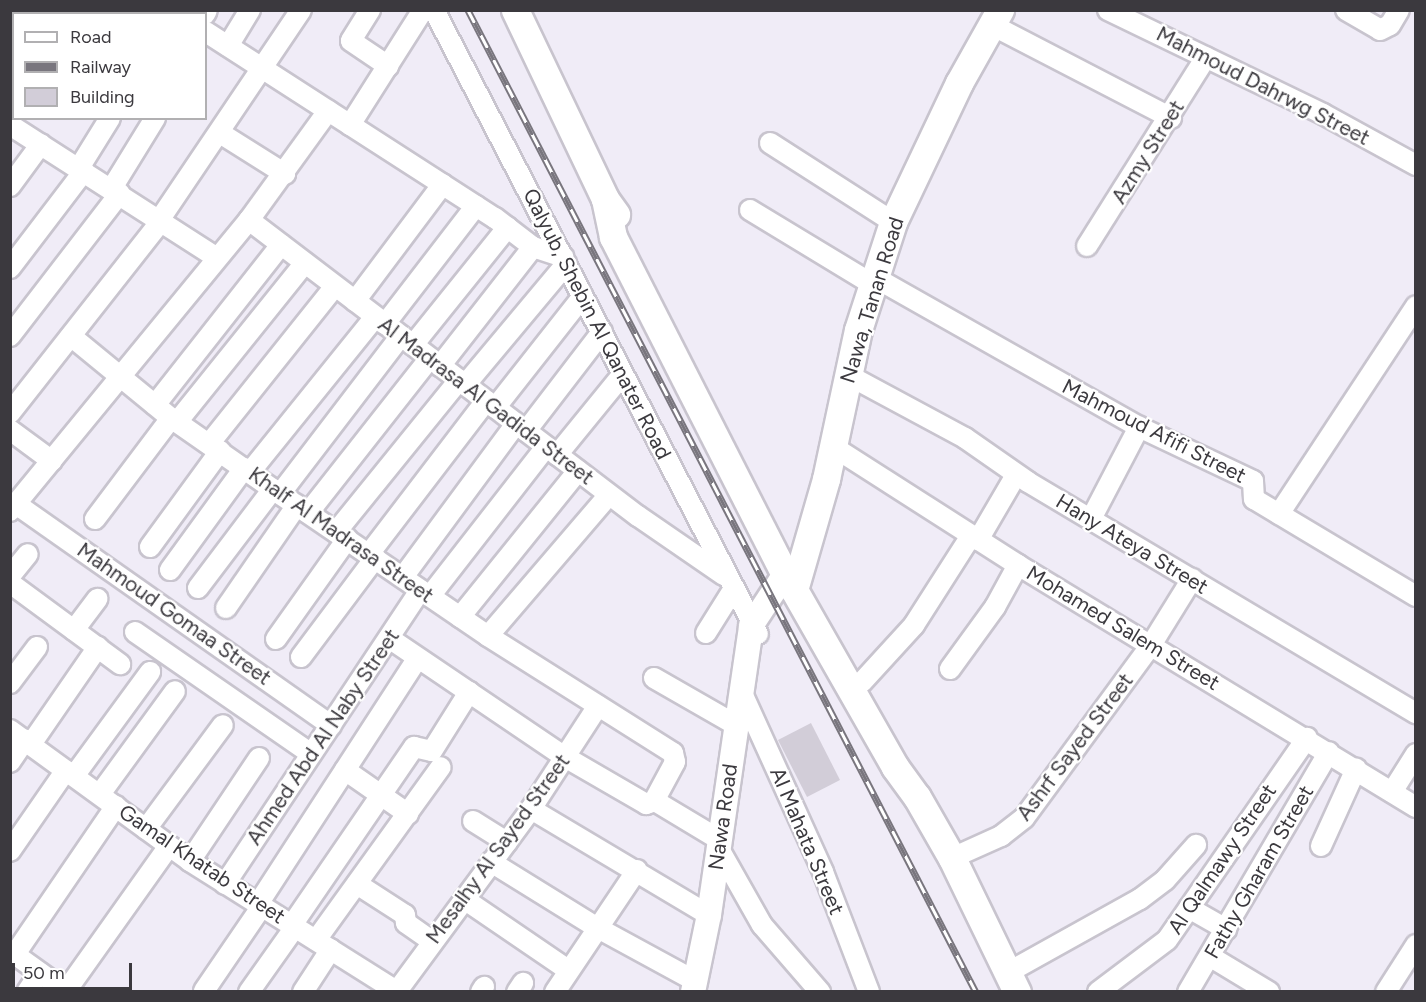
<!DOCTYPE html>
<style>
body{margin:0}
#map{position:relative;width:1426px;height:1002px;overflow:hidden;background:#f0ecf7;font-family:Figtree,sans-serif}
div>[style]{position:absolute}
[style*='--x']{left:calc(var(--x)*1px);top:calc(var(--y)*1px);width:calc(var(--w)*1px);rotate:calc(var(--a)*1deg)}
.building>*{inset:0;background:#d2cdd8}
.roads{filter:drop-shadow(2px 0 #c8c4ce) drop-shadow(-2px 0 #c8c4ce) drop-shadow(0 2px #c8c4ce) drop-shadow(0 -2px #c8c4ce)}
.minor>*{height:20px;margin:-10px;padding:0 10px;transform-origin:10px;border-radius:10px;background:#fff}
.tertiary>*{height:24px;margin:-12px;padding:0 12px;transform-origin:12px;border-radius:12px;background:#fff}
.secondary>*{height:27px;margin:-13.5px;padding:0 13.5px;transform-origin:13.5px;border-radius:13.5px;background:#fff}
.rail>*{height:7px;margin-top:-3.5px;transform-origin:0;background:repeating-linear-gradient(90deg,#fff 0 14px,#79767e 0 28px);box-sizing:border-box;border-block:2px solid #79767e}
span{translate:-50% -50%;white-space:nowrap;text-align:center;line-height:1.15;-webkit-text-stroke:4.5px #fff;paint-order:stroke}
.street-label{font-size:21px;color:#3b393e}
.frame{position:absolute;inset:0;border:12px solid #3b393e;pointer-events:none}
.legend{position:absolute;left:12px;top:12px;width:195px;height:108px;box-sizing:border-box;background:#fff;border:2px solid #b1b0b2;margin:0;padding:8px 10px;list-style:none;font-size:18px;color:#3b393e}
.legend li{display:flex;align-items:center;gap:12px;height:30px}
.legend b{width:30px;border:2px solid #b1b0b2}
.scale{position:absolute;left:12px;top:963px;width:120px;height:27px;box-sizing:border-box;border:3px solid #3b393e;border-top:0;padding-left:8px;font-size:18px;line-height:21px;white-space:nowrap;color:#3b393e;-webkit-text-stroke:4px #fff;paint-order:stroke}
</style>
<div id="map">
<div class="building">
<div style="clip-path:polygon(811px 723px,840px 780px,807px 797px,778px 740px)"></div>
</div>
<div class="roads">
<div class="minor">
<div style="--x:166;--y:10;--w:7;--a:34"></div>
<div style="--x:370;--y:10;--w:36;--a:122"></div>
<div style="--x:351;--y:41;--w:45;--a:34"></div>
<div style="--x:434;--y:10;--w:703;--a:62.56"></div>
<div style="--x:1108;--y:10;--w:239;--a:25.8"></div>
<div style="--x:1323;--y:114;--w:106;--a:28.7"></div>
<div style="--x:1346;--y:10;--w:39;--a:30"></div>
<div style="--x:1380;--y:30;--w:11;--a:-27"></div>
<div style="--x:1390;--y:25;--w:17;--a:-59"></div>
<div style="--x:49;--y:14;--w:4;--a:-63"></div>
<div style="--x:102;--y:14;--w:4;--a:-63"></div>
<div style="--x:205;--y:14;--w:4;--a:-63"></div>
<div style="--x:990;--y:24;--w:204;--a:27.4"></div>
<div style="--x:206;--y:32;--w:344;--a:32.8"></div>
<div style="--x:495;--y:218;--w:48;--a:37.3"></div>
<div style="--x:533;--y:247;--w:32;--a:18"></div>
<div style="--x:228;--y:46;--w:42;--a:-58.6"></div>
<div style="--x:10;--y:76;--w:6;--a:-45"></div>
<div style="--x:10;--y:125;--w:246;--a:32.7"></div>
<div style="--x:350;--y:125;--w:136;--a:-57.6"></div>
<div style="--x:220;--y:133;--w:77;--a:32.2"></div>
<div style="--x:770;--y:143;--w:146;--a:32.7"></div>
<div style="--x:79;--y:168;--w:59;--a:-58.2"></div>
<div style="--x:10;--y:186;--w:52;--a:-53.6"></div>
<div style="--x:112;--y:188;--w:82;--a:-58.4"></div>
<div style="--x:750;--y:210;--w:143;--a:31.2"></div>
<div style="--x:160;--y:219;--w:252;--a:-56"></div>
<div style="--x:249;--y:220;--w:489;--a:37.3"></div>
<div style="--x:638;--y:516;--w:104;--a:34.5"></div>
<div style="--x:1087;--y:246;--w:223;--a:-57.8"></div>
<div style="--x:10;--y:268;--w:122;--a:-52.7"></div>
<div style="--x:874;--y:277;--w:305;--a:29.5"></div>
<div style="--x:1139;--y:427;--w:126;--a:25.3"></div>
<div style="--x:1253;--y:481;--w:18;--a:87"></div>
<div style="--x:1254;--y:499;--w:189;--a:30.9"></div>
<div style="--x:355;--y:301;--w:146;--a:-53.1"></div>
<div style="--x:385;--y:324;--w:149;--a:-52.4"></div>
<div style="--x:10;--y:336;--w:180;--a:-52.4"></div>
<div style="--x:71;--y:336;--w:129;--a:39.4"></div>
<div style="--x:171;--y:418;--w:133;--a:34.9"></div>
<div style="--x:280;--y:494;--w:252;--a:34.3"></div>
<div style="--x:488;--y:636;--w:219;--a:32.3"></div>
<div style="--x:673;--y:753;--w:9;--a:77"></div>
<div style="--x:675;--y:762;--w:44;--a:118.3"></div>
<div style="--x:413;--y:345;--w:151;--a:-51.2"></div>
<div style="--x:440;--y:366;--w:151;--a:-52"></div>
<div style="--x:848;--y:375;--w:133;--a:28.3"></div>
<div style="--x:965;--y:438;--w:77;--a:34.9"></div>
<div style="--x:1028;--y:482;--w:452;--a:30.8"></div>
<div style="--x:465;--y:385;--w:158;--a:-50.1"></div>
<div style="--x:155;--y:405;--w:204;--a:-51.8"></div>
<div style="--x:495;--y:408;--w:142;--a:-51.8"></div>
<div style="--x:10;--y:413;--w:244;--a:-51.8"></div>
<div style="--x:177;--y:422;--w:204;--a:-51.2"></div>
<div style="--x:10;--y:430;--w:52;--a:36.4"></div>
<div style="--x:526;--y:431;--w:125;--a:-52.5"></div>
<div style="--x:209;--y:444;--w:202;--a:-51.4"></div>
<div style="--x:832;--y:446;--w:221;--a:32.6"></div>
<div style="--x:1018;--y:565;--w:466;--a:31.3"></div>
<div style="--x:557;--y:455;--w:104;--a:-50.8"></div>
<div style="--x:250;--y:472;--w:199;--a:-51.1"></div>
<div style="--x:280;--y:494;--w:199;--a:-52.6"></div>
<div style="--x:16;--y:504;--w:385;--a:35.1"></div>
<div style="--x:10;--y:511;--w:377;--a:-50.6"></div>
<div style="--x:249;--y:220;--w:135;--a:-54.1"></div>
<div style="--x:308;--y:513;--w:197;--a:-51.8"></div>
<div style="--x:1279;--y:514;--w:249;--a:-56.6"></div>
<div style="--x:1092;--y:517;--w:102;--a:-62.4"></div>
<div style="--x:95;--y:519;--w:126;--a:-53"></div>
<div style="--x:336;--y:532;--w:196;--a:-51"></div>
<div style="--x:978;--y:540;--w:75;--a:-59.7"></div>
<div style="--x:150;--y:547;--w:119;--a:-53.9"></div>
<div style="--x:369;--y:554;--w:193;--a:-52.6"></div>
<div style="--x:170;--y:570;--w:126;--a:-54"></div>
<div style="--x:10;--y:576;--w:28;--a:-51"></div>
<div style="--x:403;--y:577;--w:190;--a:-53.6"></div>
<div style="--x:10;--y:583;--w:137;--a:36.4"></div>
<div style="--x:198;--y:588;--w:124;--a:-52.9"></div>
<div style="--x:430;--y:596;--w:189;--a:-52.1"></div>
<div style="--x:226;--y:608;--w:125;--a:-55.4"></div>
<div style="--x:460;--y:617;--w:188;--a:-51.1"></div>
<div style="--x:74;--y:630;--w:39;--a:-53"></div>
<div style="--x:135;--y:632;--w:214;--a:34.7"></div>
<div style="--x:706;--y:633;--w:51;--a:-57.9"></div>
<div style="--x:488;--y:636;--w:186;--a:-49.4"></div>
<div style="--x:389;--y:638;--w:212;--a:34.1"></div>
<div style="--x:565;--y:757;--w:94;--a:30.1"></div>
<div style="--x:646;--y:804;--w:9;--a:-18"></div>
<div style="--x:655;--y:801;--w:76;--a:31"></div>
<div style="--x:276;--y:639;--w:123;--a:-54.6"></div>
<div style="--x:301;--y:657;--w:124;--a:-53.2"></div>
<div style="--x:950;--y:669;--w:77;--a:-54"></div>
<div style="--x:995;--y:607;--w:48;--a:-61.3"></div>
<div style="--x:654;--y:678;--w:95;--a:29.8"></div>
<div style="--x:862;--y:682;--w:77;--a:-47.6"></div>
<div style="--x:914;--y:625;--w:106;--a:-57.4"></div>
<div style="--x:10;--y:683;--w:45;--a:-53.1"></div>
<div style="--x:741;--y:691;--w:199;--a:65.6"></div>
<div style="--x:823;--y:872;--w:129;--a:69"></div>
<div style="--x:10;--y:730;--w:223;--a:36"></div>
<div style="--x:190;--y:861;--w:246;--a:32.2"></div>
<div style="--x:31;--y:744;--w:118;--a:-55.4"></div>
<div style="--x:10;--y:762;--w:27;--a:-56"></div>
<div style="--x:345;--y:770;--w:77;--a:34.9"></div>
<div style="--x:74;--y:776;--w:129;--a:-53.8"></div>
<div style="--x:1392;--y:792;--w:45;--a:-57.7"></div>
<div style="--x:100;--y:794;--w:127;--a:-53.9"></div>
<div style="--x:531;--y:809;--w:207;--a:30.8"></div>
<div style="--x:473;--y:821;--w:40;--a:32"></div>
<div style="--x:146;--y:829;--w:129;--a:-53.5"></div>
<div style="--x:1321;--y:846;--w:85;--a:-65.6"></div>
<div style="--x:719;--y:849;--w:87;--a:60.5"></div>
<div style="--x:762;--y:925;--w:89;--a:49.1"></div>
<div style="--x:10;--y:851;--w:98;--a:-55.3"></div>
<div style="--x:952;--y:858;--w:54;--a:-24.2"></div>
<div style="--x:1001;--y:836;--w:29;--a:-38"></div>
<div style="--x:1024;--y:818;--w:215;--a:-53.7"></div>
<div style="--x:1151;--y:645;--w:78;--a:-58.2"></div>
<div style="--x:190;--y:861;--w:124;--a:-56.2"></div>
<div style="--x:491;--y:862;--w:123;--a:31.8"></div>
<div style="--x:596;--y:927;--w:113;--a:28.6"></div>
<div style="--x:225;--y:884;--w:353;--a:-56.4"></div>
<div style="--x:357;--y:884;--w:57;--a:32.9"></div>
<div style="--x:405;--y:915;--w:8;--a:83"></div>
<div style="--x:406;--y:923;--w:32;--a:35"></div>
<div style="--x:464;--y:899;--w:126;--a:34.3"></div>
<div style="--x:258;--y:904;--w:293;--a:-57"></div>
<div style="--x:1189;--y:908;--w:43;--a:29.6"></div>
<div style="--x:292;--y:925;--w:216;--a:-55.6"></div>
<div style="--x:414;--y:747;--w:18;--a:13"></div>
<div style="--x:432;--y:751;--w:70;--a:-57.9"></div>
<div style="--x:316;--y:940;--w:213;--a:-54.2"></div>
<div style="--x:10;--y:951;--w:70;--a:35.7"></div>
<div style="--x:15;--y:954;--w:179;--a:-55.7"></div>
<div style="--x:1211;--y:957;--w:68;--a:31.1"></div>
<div style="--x:1007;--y:973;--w:152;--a:-29.1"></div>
<div style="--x:1140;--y:899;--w:31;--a:-37"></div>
<div style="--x:1165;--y:880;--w:47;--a:-48.5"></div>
<div style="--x:66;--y:991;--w:178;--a:-54.6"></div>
<div style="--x:204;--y:991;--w:103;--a:-55.7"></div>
<div style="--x:397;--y:991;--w:226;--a:-53.6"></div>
<div style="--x:531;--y:809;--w:123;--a:-57"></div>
<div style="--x:27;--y:992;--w:23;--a:-56"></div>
<div style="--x:249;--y:992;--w:80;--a:-54.7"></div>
<div style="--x:303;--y:992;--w:51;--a:-56.9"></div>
<div style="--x:481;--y:992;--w:6;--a:-59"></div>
<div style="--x:517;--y:992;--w:11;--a:-56"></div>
<div style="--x:555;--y:992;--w:147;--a:-56.1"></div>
<div style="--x:1098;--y:992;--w:86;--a:-37"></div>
<div style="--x:1167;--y:940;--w:246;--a:-55.3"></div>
<div style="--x:1188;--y:992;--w:278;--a:-59.6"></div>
<div style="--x:1386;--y:992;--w:56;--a:-57.4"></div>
</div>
<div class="tertiary">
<div style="--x:693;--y:992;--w:79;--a:-78.3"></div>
<div style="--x:709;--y:915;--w:292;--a:-81.7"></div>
<div style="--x:751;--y:626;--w:62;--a:-56.8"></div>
</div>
<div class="secondary">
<div style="--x:515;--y:10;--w:209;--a:64.5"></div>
<div style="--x:605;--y:199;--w:19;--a:54"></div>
<div style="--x:605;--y:199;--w:39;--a:78"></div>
<div style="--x:613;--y:237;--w:378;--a:63"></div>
<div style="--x:785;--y:574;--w:222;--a:60.3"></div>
<div style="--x:895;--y:767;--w:37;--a:54"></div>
<div style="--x:917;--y:797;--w:70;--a:60.2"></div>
<div style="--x:952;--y:858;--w:149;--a:64.1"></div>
<div style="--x:794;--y:590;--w:116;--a:-73.9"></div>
<div style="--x:826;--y:479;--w:152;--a:-77.9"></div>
<div style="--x:858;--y:330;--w:114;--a:-72"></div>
<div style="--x:893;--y:222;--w:154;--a:-64.6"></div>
<div style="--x:959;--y:83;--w:84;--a:-60.7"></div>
</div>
</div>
<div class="rail">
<div style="--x:468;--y:10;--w:1106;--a:62.65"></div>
</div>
<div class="street-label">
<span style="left:1263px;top:86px;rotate:27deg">Mahmoud Dahrwg Street</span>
<span style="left:1148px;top:152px;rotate:-58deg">Azmy Street</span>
<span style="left:872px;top:300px;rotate:-73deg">Nawa, Tanan Road</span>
<span style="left:597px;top:324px;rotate:63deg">Qalyub, Shebin Al Qanater Road</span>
<span style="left:486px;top:401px;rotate:37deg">Al Madrasa Al Gadida Street</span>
<span style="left:1154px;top:431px;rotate:27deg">Mahmoud Afifi Street</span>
<span style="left:341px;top:535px;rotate:35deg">Khalf Al Madrasa Street</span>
<span style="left:1132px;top:544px;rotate:31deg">Hany Ateya Street</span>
<span style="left:174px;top:614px;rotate:35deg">Mahmoud Gomaa Street</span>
<span style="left:1123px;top:628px;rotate:31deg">Mohamed Salem Street</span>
<span style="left:323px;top:737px;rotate:-56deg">Ahmed Abd Al Naby Street</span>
<span style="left:1075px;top:747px;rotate:-53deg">Ashrf Sayed Street</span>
<span style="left:723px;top:817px;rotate:-82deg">Nawa Road</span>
<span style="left:807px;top:841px;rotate:67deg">Al Mahata Street</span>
<span style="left:498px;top:849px;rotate:-54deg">Mesalhy Al Sayed Street</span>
<span style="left:1222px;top:859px;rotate:-56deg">Al Qalmawy Street</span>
<span style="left:202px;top:864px;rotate:34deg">Gamal Khatab Street</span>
<span style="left:1259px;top:872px;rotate:-60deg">Fathy Gharam Street</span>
</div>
<div class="frame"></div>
<ul class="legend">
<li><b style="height:8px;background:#fff"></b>Road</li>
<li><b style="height:8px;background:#79767e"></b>Railway</li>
<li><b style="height:16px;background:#d2cdd8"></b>Building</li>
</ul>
<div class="scale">50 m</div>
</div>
